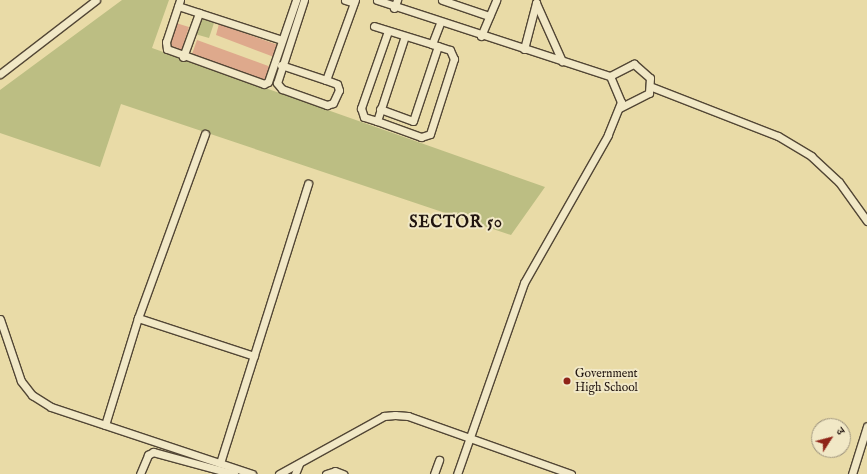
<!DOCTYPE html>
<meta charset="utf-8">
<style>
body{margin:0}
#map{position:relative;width:867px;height:474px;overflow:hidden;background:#e9dba7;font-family:"IM FELL English","Noto Serif Devanagari",serif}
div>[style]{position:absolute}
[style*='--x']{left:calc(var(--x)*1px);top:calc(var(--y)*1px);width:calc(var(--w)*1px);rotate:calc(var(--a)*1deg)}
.green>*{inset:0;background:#bcbe83}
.building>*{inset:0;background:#dea98c}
.roads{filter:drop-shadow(1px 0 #524635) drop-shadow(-1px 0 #524635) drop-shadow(0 1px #524635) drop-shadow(0 -1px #524635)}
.minor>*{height:7px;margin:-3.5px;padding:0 3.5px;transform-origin:3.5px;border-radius:3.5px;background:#f1e8c6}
.dots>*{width:11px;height:11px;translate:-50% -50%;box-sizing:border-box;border:2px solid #f1e8c6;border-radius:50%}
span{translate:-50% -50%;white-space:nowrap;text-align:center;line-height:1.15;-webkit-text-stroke:4px #f1e8c6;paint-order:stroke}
.poi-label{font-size:12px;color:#20140f}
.left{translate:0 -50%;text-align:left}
.district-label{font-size:16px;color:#20140f;font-weight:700;letter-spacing:1px}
.north{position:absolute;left:811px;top:418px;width:40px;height:40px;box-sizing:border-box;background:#f1e8c6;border:1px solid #9d937d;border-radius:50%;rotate:54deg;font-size:11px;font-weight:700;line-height:16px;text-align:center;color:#20140f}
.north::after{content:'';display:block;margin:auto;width:14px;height:18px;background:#8f2418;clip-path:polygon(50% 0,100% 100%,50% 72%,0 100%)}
</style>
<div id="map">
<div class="green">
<div style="clip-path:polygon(122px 0,169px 0,152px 48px,545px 187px,511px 235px,121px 104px,100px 167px,0 133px,0 90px)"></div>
<div style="clip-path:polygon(200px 18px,214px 23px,209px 38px,195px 34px)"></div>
</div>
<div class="building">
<div style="clip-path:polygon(176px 23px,189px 27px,181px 52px,169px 48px)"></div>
<div style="clip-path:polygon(219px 24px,278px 45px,274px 57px,216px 35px)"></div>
<div style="clip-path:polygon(197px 40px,271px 67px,266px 81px,192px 54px)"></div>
</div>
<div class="roads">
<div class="minor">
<div style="--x:180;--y:0;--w:44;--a:108.4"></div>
<div style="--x:166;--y:42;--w:7;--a:82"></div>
<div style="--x:167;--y:49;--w:103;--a:19.8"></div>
<div style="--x:264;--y:84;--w:4;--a:-27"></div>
<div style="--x:268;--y:82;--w:87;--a:-71.1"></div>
<div style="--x:304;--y:0;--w:87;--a:108"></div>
<div style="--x:277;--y:83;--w:8;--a:50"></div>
<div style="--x:282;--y:89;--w:48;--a:19.6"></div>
<div style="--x:327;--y:105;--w:6;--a:-18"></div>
<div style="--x:333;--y:103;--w:14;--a:-65"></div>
<div style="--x:339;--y:90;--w:6;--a:-108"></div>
<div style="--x:337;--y:84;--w:12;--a:-160"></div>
<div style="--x:326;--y:80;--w:85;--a:-70.1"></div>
<div style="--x:345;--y:0;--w:9;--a:18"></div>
<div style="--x:377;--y:0;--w:245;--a:18.1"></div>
<div style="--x:610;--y:76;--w:28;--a:67"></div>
<div style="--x:621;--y:102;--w:35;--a:112"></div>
<div style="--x:608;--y:135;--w:170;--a:119.6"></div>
<div style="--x:524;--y:283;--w:202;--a:109.3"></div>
<div style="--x:442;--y:0;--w:50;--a:18.8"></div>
<div style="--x:536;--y:3;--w:64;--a:65.9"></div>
<div style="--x:178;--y:6;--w:109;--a:18.1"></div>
<div style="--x:394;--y:8;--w:9;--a:-69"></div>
<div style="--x:374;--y:26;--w:61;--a:17.2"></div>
<div style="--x:432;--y:44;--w:22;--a:-69"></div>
<div style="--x:388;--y:31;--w:82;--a:109.3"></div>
<div style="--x:361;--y:108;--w:9;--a:72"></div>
<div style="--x:364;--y:117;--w:14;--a:17"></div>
<div style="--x:377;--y:121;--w:89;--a:-71.8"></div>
<div style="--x:481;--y:36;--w:39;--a:-67"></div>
<div style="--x:524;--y:49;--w:48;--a:-75.4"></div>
<div style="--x:183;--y:57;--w:47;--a:-70"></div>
<div style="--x:281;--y:65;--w:47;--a:18.4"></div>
<div style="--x:0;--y:74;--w:121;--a:-37.6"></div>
<div style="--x:610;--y:76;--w:27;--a:-27"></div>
<div style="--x:634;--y:64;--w:21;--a:41"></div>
<div style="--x:650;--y:78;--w:15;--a:94"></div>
<div style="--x:649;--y:93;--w:33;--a:153"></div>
<div style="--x:652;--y:87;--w:135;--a:21.3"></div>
<div style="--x:778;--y:136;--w:39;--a:31"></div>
<div style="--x:811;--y:156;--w:38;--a:43"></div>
<div style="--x:839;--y:182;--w:48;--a:54.3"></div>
<div style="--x:380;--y:109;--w:35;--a:20"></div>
<div style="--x:413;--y:121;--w:79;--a:-71.6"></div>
<div style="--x:377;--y:121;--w:47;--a:20"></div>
<div style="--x:421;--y:137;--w:9;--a:-18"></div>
<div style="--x:430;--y:134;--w:79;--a:-72.3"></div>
<div style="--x:454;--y:59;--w:10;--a:-114"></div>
<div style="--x:450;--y:50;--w:19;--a:-162"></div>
<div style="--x:138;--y:318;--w:122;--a:18.1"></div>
<div style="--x:0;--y:319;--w:65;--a:71.3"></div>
<div style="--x:21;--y:381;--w:18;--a:52"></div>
<div style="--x:32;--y:395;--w:22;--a:32"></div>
<div style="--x:51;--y:407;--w:212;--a:18.4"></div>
<div style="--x:105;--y:425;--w:112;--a:-72.9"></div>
<div style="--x:138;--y:318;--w:196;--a:-70"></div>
<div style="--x:220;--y:463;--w:293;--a:-72.5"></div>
<div style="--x:140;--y:474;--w:21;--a:-67"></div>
<div style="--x:148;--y:455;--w:6;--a:-31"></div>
<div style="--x:153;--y:452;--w:84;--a:15.2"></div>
<div style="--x:279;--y:474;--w:120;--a:-28.9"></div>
<div style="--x:384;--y:416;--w:11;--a:-5"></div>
<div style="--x:395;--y:415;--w:13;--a:4"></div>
<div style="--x:408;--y:416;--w:173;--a:19.6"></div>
<div style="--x:295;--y:474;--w:11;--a:-68"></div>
<div style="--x:326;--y:474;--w:9;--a:-18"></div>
<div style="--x:335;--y:471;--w:9;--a:21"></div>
<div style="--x:434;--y:474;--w:15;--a:-70"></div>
<div style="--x:852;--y:474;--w:50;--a:-72.6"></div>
</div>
</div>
<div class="dots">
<div style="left:567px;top:381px;background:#8f2418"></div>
</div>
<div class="poi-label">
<span class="left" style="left:575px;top:381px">Government<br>High School</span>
</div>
<div class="district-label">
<span style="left:456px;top:223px">SECTOR 50</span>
</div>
<div class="north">उ</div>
</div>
